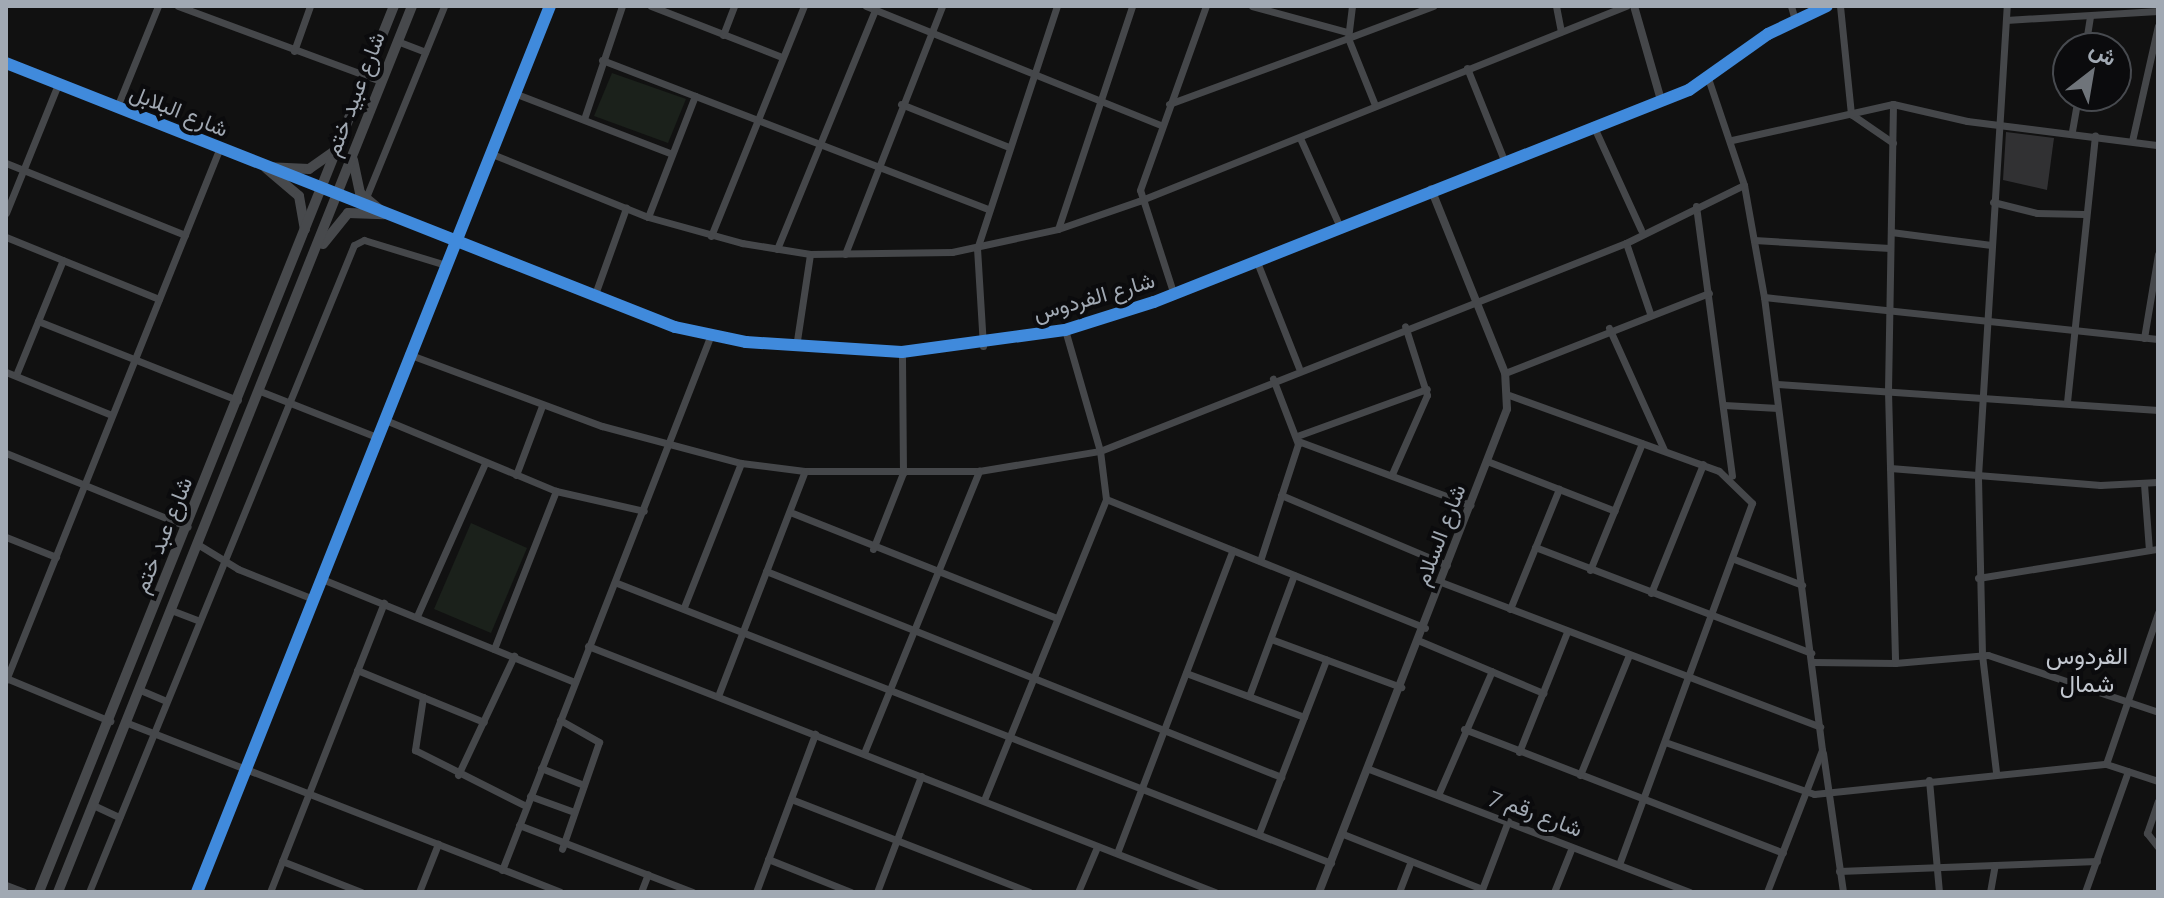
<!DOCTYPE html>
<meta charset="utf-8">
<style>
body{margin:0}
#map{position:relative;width:2164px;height:898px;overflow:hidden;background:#111;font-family:Raleway,Vazirmatn,sans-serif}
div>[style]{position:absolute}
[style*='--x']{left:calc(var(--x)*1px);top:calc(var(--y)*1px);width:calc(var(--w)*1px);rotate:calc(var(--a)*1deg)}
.green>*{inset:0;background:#1b211b}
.building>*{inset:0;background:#313133}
.minor>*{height:7px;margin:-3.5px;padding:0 3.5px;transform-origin:3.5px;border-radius:3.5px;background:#45474a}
.tertiary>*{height:8px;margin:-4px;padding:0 4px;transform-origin:4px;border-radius:4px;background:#45474a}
.primary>*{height:10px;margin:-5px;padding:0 5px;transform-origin:5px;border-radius:5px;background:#47494c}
.cycleway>*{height:12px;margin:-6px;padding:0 6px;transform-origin:6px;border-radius:6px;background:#408adc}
span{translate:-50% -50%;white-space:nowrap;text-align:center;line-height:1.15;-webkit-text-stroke:8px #0b0b0d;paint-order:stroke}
.street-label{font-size:22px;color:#a1a9b3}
.neighbourhood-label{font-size:24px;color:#c2c7cf}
.frame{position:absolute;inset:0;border:8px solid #a1a9b3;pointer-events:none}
.north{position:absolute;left:2052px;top:32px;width:80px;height:80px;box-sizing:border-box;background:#0b0b0d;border:2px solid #474a4f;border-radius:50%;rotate:31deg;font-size:22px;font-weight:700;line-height:32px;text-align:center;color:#a1a9b3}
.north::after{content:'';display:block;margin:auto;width:28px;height:36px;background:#6f747a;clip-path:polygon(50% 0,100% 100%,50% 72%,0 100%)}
</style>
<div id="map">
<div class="green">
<div style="clip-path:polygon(612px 73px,686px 99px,668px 143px,594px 116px)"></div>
<div style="clip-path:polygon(471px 523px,527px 548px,491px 633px,434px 609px)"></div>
</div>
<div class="building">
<div style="clip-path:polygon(2006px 132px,2054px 138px,2047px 190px,2003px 180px)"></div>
</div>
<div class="minor">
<div style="--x:178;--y:6;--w:216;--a:20.3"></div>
<div style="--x:651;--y:6;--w:141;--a:21.3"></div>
<div style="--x:866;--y:6;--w:318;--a:22"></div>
<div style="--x:1252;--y:6;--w:98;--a:15.3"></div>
<div style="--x:1352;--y:6;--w:32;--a:97"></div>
<div style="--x:1348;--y:38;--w:91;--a:-20.6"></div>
<div style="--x:1556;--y:6;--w:26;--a:79"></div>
<div style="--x:1791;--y:6;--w:15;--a:74"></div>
<div style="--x:1840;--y:6;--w:109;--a:84.2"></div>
<div style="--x:1851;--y:114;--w:51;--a:34.6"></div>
<div style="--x:2006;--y:20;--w:152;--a:-3.4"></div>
<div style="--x:723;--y:35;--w:31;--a:-69"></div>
<div style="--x:397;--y:41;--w:30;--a:21"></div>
<div style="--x:2085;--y:48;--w:32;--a:-81"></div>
<div style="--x:294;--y:51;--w:48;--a:-70.4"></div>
<div style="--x:602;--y:60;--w:415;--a:21.1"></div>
<div style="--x:1467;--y:68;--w:99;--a:68.1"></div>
<div style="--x:1709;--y:81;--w:110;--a:71.4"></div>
<div style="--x:1744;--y:185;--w:114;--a:79.9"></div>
<div style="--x:1764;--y:297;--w:457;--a:82.7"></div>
<div style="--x:1822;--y:750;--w:152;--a:111.2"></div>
<div style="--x:514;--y:93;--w:169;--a:21.1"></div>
<div style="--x:901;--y:104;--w:116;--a:21.7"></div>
<div style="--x:1169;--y:104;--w:191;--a:-20.2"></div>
<div style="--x:1348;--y:38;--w:72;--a:68.1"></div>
<div style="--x:1893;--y:104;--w:287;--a:91"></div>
<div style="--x:1888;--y:391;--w:272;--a:88.5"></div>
<div style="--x:117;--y:107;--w:109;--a:-67.9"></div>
<div style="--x:584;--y:119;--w:119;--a:-71.4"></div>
<div style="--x:1593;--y:125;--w:115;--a:65.4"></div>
<div style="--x:2072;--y:131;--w:36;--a:-80"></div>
<div style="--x:1300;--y:138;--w:98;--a:65.8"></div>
<div style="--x:1732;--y:140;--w:165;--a:-12.6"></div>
<div style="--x:1893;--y:104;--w:76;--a:12.9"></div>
<div style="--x:1967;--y:121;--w:193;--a:7.2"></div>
<div style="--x:2132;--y:141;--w:118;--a:-77.3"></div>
<div style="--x:492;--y:154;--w:168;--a:22"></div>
<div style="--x:648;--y:217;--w:98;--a:15.5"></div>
<div style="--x:742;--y:243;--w:69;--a:9.2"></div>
<div style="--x:810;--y:254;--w:142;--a:-0.8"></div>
<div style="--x:952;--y:252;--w:108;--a:-12.2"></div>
<div style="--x:1058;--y:229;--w:86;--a:-19.1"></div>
<div style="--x:1139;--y:201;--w:525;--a:-21.82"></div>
<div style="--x:6;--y:163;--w:193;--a:21.9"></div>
<div style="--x:365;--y:200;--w:209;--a:-67.8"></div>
<div style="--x:1993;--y:202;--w:45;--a:14"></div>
<div style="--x:2037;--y:213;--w:47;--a:1.2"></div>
<div style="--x:1696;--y:206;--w:272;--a:82.4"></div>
<div style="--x:6;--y:213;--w:139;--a:-68"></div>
<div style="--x:648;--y:217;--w:130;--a:-68.8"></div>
<div style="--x:1058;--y:229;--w:235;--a:-71.6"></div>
<div style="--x:1891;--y:232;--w:101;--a:7.4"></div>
<div style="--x:711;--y:236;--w:248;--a:-68"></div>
<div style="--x:6;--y:237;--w:165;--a:22.1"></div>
<div style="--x:1754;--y:240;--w:136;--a:3.4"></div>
<div style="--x:1626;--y:243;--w:74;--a:71.1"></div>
<div style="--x:777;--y:249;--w:258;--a:-67.7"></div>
<div style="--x:845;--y:254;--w:266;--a:-68.6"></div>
<div style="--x:1257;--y:262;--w:114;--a:68.4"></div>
<div style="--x:1174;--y:295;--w:110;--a:-107.9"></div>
<div style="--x:1140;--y:190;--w:195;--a:-70.3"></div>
<div style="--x:594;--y:297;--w:95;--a:-70.2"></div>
<div style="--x:1764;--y:297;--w:396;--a:6.1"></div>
<div style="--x:38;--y:321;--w:215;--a:21.6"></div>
<div style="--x:1609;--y:328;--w:134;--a:65.7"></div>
<div style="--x:2144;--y:338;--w:85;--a:-80.5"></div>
<div style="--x:983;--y:346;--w:97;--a:-93.5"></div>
<div style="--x:977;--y:249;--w:256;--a:-71.8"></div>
<div style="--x:796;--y:347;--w:94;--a:-81.4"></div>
<div style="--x:408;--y:354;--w:207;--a:20.4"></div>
<div style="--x:602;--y:426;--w:144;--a:14.9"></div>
<div style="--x:741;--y:463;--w:64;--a:7.1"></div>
<div style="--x:805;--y:471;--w:174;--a:0"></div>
<div style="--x:979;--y:471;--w:123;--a:-9.4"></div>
<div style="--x:1100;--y:451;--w:566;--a:-21.58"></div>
<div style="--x:1626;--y:243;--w:131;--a:-26.2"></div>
<div style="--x:6;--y:372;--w:114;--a:22.1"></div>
<div style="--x:1505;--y:373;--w:219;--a:-21.4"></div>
<div style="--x:16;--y:375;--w:124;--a:-67.8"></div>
<div style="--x:1776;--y:384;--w:383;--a:3.9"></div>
<div style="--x:260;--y:391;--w:126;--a:21.5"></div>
<div style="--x:1509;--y:395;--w:223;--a:19.9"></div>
<div style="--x:1719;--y:471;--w:46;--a:44.1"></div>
<div style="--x:1752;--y:503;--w:385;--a:110.2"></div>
<div style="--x:2067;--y:402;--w:268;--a:-84"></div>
<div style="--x:1724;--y:405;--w:54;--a:3.2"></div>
<div style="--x:383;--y:419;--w:187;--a:22.6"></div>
<div style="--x:556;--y:491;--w:90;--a:12.8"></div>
<div style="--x:1297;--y:436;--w:138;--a:-19.9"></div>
<div style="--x:1298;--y:441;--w:184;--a:20.4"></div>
<div style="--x:6;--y:453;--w:196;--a:22.1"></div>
<div style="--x:1487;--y:461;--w:137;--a:21.3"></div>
<div style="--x:1890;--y:468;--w:211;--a:4.6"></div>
<div style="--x:2100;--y:485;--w:58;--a:-3"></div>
<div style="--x:1392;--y:474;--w:86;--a:-66.1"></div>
<div style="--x:1427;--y:395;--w:72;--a:-107.7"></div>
<div style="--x:516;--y:475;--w:74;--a:-69.4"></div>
<div style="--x:2144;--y:484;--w:66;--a:85.7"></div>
<div style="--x:1281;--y:495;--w:180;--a:22.9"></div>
<div style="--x:1106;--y:499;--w:344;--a:22"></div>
<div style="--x:790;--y:512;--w:287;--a:21.7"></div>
<div style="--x:6;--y:537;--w:54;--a:21.8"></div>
<div style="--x:199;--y:545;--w:46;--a:31.6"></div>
<div style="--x:238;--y:569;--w:81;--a:21.8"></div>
<div style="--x:1535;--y:547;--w:296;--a:21"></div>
<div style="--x:873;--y:549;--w:82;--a:-68.5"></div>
<div style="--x:903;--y:473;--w:121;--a:-90.5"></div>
<div style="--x:1734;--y:559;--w:73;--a:20.9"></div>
<div style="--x:1260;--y:561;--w:123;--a:-72"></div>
<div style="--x:1298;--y:444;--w:70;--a:-111"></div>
<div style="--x:1590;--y:570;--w:137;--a:-67.7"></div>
<div style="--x:766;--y:571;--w:555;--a:21.8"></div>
<div style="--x:1978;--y:578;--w:182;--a:-9.2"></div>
<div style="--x:322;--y:579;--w:272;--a:22.2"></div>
<div style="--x:1441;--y:582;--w:406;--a:20.9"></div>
<div style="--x:617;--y:583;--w:767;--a:21.41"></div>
<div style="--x:1651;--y:593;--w:139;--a:-68"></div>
<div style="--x:684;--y:607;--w:155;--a:-68.4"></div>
<div style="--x:1510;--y:609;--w:130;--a:-67.8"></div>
<div style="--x:171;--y:610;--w:28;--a:21"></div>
<div style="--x:417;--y:616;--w:167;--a:-66"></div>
<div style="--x:1271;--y:639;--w:139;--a:20.3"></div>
<div style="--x:1420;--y:641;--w:134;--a:22.9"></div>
<div style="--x:588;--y:646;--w:674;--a:21.42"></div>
<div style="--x:494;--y:649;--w:170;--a:-68.6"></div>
<div style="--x:1813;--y:662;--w:82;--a:0.7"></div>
<div style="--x:1895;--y:663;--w:93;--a:-4.9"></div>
<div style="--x:1988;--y:655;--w:179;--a:18.5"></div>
<div style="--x:357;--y:670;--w:137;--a:22.3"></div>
<div style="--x:1186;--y:673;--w:126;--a:20.4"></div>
<div style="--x:6;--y:678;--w:113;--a:22.5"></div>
<div style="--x:6;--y:680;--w:571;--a:-68.11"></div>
<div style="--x:138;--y:689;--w:30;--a:23"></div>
<div style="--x:718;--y:696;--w:241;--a:-68.9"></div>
<div style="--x:1249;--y:696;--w:129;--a:-69.6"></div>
<div style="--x:423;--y:697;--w:54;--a:98.6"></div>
<div style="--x:415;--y:750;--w:124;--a:26.8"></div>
<div style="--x:560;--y:720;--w:45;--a:29.4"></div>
<div style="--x:599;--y:742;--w:113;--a:109.1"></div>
<div style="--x:125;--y:722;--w:467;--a:21.3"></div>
<div style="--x:1464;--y:729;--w:342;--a:21.2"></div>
<div style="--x:1665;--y:742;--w:158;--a:19.2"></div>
<div style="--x:1814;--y:794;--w:294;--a:-5.9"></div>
<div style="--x:2106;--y:764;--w:55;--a:18.1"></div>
<div style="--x:1519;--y:752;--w:129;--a:-68.2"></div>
<div style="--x:864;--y:753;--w:305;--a:-67.8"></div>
<div style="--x:1823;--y:753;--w:140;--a:81.8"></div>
<div style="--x:2106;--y:764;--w:160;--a:-71"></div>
<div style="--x:541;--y:768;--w:46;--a:21.6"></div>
<div style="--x:1369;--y:769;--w:344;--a:21"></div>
<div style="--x:1996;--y:772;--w:119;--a:-96.8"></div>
<div style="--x:1982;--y:654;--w:178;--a:-91.3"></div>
<div style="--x:1978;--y:476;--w:471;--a:-86.5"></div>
<div style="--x:458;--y:775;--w:132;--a:-64.8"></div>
<div style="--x:1580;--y:775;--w:130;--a:-67.8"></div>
<div style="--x:1929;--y:780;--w:112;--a:84.9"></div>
<div style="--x:1438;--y:795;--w:135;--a:-66.5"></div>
<div style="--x:530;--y:796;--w:47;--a:20"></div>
<div style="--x:791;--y:799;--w:256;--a:21.3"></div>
<div style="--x:984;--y:800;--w:325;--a:-67.9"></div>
<div style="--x:1106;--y:499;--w:48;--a:-97.1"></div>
<div style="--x:1100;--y:451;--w:126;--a:-106.1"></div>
<div style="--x:2158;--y:801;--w:34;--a:109"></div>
<div style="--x:2147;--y:833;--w:18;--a:52"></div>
<div style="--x:93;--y:805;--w:29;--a:25"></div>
<div style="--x:519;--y:825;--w:186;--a:21.1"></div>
<div style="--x:1259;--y:833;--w:186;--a:-68.8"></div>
<div style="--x:1343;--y:834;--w:149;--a:21.6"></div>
<div style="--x:1117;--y:853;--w:324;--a:-69.1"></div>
<div style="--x:768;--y:859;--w:89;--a:21.7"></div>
<div style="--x:282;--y:861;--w:85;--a:21.4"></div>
<div style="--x:502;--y:870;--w:572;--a:-68.68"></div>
<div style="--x:1839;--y:871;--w:258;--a:-2.2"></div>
<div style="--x:6;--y:885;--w:19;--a:21"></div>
<div style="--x:89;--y:892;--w:699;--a:-67.73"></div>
<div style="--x:354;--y:245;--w:11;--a:-27"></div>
<div style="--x:364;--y:240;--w:86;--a:17"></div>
<div style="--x:197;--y:892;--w:954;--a:-68.28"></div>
<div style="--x:270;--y:892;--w:311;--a:-68.5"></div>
<div style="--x:419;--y:892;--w:52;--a:-68.4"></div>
<div style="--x:641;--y:892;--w:19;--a:-69"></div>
<div style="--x:756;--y:892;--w:169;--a:-69.5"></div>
<div style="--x:877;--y:892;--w:124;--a:-69.2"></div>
<div style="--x:1078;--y:892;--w:49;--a:-67.1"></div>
<div style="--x:1399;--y:892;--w:33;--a:-69"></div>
<div style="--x:1481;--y:892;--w:76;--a:-69.2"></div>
<div style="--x:1554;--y:892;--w:48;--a:-68.2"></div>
<div style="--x:1990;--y:892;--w:27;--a:-80"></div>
<div style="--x:2085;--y:892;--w:128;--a:-70.4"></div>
</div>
<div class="tertiary">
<div style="--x:1634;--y:6;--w:98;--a:74"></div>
<div style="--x:6;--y:63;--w:719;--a:21.54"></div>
<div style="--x:675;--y:327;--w:73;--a:11.9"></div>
<div style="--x:746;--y:342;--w:156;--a:3.7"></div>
<div style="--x:902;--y:352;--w:164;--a:-7.7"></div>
<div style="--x:1065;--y:330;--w:93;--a:-17.5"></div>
<div style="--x:1154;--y:302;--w:575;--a:-21.62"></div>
<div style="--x:1689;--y:90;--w:97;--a:-35.3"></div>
<div style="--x:1768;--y:34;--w:65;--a:-25.4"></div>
<div style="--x:1319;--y:892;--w:518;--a:-68.73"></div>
<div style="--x:1507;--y:409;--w:36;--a:-93"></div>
<div style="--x:1505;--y:373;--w:198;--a:-111.9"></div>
</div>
<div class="primary">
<div style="--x:353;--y:160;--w:34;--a:78"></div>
<div style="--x:360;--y:193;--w:30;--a:40"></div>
<div style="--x:265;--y:167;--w:44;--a:2.6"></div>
<div style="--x:309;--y:169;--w:29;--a:-35"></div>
<div style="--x:267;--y:169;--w:42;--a:40.2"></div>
<div style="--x:299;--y:196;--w:34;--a:80"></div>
<div style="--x:323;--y:244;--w:40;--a:-51"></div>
<div style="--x:348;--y:213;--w:36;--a:2"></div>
<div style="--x:39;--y:892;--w:954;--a:-68.17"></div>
<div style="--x:58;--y:892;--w:954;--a:-68.22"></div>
</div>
<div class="cycleway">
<div style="--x:6;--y:63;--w:719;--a:21.54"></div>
<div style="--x:675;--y:327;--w:73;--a:11.9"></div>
<div style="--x:746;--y:342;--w:156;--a:3.7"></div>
<div style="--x:902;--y:352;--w:164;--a:-7.7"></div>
<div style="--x:1065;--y:330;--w:93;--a:-17.5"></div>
<div style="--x:1154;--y:302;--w:575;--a:-21.62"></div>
<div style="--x:1689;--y:90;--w:97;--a:-35.3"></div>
<div style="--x:1768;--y:34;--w:65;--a:-25.4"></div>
<div style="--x:197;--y:892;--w:954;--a:-68.28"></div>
</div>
<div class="street-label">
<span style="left:355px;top:94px;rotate:-69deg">شارع عبيد ختم</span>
<span style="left:179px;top:111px;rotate:22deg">شارع البلابل</span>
<span style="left:1094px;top:297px;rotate:-16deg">شارع الفردوس</span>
<span style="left:163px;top:535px;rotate:-68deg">شارع عبد ختم</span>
<span style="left:1440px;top:535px;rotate:-69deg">شارع السلام</span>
<span style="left:1536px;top:813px;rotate:21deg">شارع رقم 7</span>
</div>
<div class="neighbourhood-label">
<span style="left:2087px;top:670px">الفردوس<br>شمال</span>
</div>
<div class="frame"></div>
<div class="north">ش</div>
</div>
